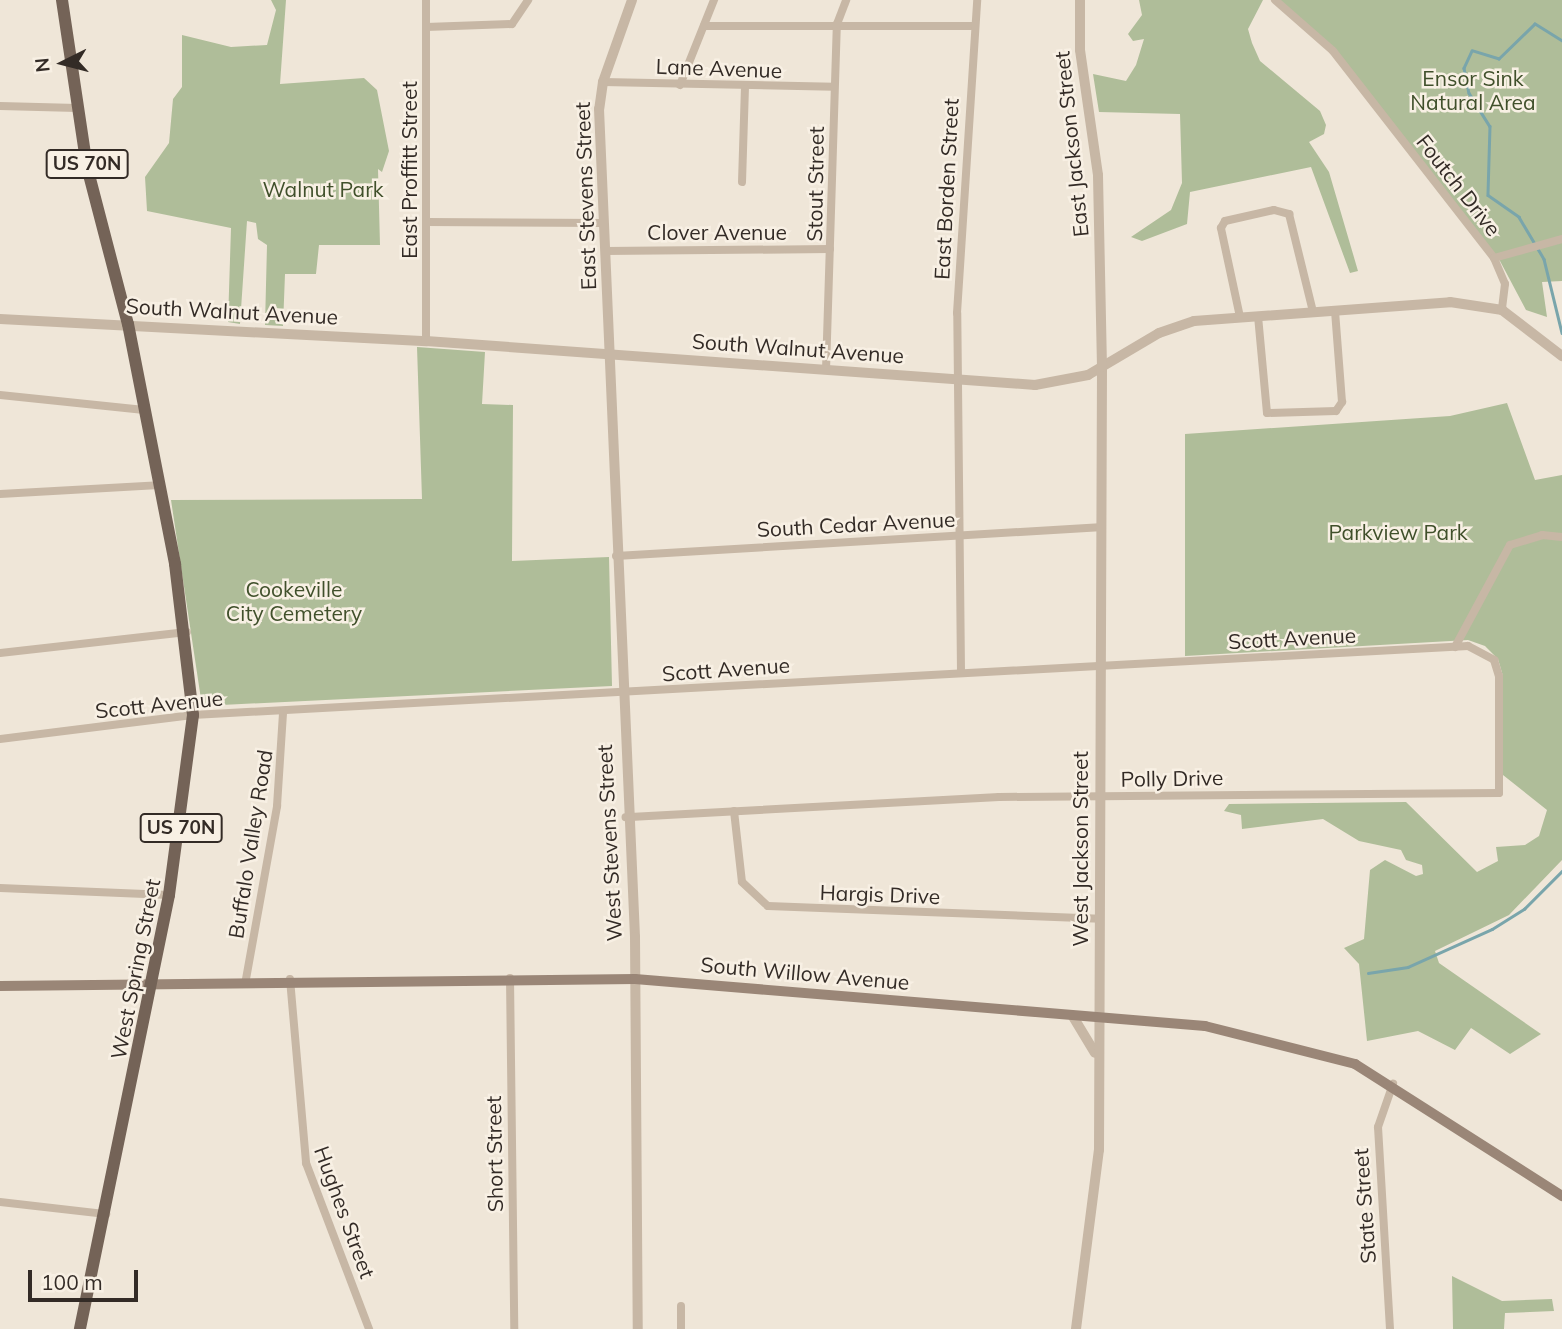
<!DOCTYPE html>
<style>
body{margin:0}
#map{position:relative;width:1562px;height:1329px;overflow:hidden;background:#efe6d8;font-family:Mulish,sans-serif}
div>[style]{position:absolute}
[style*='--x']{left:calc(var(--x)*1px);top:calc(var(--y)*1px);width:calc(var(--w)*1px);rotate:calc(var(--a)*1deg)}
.green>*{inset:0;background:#afbd99}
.stream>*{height:2.5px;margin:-1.25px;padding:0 1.25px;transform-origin:1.25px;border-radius:1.25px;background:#79a5ab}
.minor>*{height:8px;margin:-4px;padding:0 4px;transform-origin:4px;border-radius:4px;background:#c7b7a5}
.tertiary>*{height:10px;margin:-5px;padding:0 5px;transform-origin:5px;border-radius:5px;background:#c7b7a5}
.secondary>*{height:10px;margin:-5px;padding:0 5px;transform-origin:5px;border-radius:5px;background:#9a8677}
.primary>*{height:12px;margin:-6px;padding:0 6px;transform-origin:6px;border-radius:6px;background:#746357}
span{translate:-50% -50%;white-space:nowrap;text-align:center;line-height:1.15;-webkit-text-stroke:5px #f8f0e4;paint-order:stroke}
.shield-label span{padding:2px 5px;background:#f8f0e4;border:2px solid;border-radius:5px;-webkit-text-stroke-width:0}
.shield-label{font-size:19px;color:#332b26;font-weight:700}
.street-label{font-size:21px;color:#332b26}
.park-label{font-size:21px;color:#40502b}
.north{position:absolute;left:28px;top:28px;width:70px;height:70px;-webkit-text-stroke:5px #f8f0e4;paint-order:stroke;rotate:264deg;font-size:19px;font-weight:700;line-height:28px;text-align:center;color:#332b26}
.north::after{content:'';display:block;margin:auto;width:24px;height:32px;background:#332b26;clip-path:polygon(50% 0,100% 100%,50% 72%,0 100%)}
.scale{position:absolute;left:28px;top:1270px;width:110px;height:32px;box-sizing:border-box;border:4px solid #332b26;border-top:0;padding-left:9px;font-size:21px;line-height:24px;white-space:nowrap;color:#332b26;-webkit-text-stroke:5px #f8f0e4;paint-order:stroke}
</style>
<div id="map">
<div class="green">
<div style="clip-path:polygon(271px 0,286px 0,280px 84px,364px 78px,377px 90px,389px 151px,382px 172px,378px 169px,380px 245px,319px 245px,316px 274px,285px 274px,283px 326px,265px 325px,267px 245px,258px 239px,256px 223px,247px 221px,240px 324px,228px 322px,231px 228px,147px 211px,145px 177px,169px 143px,173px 99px,182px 87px,182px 35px,231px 47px,267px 45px,276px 10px)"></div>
<div style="clip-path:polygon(1139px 0,1263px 0,1248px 29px,1252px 43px,1260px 61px,1320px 111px,1326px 125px,1324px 134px,1309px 142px,1329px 172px,1358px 271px,1350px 273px,1311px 167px,1190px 192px,1187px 224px,1142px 241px,1131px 237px,1171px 210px,1182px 183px,1180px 114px,1099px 112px,1093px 74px,1126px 81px,1136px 65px,1144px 39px,1133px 41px,1128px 34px,1142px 15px)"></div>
<div style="clip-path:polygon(1275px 0,1562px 0,1562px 281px,1542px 282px,1547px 317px,1526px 310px,1500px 261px,1314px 31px)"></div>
<div style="clip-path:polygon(417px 347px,485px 352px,482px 404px,513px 405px,512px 561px,609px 557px,612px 686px,202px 706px,171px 500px,422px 499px)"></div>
<div style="clip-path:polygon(1507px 403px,1535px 480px,1562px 475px,1562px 860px,1509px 915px,1435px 951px,1439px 963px,1541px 1034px,1510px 1054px,1471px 1028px,1455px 1050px,1418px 1031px,1367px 1041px,1359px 964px,1344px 948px,1364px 939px,1370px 870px,1385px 860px,1416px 876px,1423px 874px,1422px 865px,1406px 860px,1401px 850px,1359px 841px,1323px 819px,1242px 829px,1241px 815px,1224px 811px,1229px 804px,1406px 802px,1477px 872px,1498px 861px,1496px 847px,1525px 845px,1539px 836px,1547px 810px,1503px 775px,1503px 676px,1498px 659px,1485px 646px,1468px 640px,1185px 656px,1185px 434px,1450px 416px)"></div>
<div style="clip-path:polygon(1452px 1276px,1502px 1301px,1552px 1299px,1554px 1311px,1505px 1313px,1504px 1329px,1453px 1329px)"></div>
</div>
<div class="stream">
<div style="--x:1562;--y:41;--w:32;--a:-148"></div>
<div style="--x:1535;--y:24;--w:50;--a:135.8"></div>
<div style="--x:1499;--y:59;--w:28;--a:-163"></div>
<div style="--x:1472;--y:51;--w:19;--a:115"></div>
<div style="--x:1464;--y:68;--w:25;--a:79"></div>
<div style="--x:1469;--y:93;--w:39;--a:58"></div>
<div style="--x:1490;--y:126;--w:69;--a:91.7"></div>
<div style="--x:1488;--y:195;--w:38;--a:35"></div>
<div style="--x:1519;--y:217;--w:49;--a:59.2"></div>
<div style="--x:1544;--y:259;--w:76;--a:76.3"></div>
<div style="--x:1368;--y:973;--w:40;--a:-8.5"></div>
<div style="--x:1408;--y:967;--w:92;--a:-24.3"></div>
<div style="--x:1492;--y:929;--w:38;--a:-32"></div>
<div style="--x:1524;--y:909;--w:54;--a:-45"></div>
</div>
<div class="minor">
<div style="--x:1275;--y:0;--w:77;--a:41.3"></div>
<div style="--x:1333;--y:51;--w:262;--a:52.1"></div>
<div style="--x:1494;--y:258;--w:28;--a:67"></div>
<div style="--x:1505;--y:284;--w:26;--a:97"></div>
<div style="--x:704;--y:26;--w:270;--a:0"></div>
<div style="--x:426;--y:27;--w:86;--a:-2"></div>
<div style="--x:512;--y:24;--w:29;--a:-56"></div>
<div style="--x:603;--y:82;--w:231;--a:1.2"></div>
<div style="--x:680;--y:85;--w:92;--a:-68.2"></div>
<div style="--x:0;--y:106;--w:77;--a:1.5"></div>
<div style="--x:742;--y:182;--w:93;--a:-88.2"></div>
<div style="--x:427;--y:222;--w:176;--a:0.3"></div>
<div style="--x:605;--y:251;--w:225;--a:-0.5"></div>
<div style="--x:1494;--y:258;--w:71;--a:-15.6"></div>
<div style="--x:1258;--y:316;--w:97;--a:84.7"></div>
<div style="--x:1267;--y:413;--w:69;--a:-1.7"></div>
<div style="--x:1336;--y:411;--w:11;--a:-56"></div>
<div style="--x:1342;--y:402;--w:92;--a:-94.4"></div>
<div style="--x:1240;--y:317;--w:91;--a:-102.1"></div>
<div style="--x:1221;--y:228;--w:8;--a:-60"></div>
<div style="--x:1225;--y:221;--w:50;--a:-12.7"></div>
<div style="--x:1274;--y:210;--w:16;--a:15"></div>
<div style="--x:1289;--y:214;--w:101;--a:76.2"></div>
<div style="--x:426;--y:341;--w:341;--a:-90"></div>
<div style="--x:826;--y:370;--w:346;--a:-88.2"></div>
<div style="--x:837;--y:24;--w:26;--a:-69"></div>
<div style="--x:0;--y:395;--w:145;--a:5.9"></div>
<div style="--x:0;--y:494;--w:159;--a:-3.2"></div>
<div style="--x:616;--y:556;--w:484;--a:-3.4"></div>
<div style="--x:1455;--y:647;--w:116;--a:-61.7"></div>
<div style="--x:1510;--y:545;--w:34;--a:-17"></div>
<div style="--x:1542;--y:535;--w:20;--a:6"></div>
<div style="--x:0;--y:653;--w:188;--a:-6.4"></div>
<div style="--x:961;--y:671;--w:358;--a:-90.6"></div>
<div style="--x:957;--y:313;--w:314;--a:-86.3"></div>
<div style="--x:0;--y:739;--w:194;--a:-7.1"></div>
<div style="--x:193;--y:715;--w:1277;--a:-3.1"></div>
<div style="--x:1468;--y:646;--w:30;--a:28"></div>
<div style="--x:1494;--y:660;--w:17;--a:73"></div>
<div style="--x:1499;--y:676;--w:117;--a:90"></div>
<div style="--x:1499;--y:793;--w:500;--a:179.54"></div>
<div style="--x:999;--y:797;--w:374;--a:176.9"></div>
<div style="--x:734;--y:811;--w:71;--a:83.6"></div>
<div style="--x:742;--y:882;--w:35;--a:43"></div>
<div style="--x:768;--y:906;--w:332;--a:2.2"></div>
<div style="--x:0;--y:888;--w:169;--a:2.4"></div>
<div style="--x:510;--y:978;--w:351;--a:89.3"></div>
<div style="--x:246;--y:979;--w:176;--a:-79.8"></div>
<div style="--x:277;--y:806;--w:94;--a:-86.3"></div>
<div style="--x:290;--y:979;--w:185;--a:85"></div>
<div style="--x:306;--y:1163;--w:178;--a:69.2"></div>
<div style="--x:0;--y:1202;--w:107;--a:6.5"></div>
<div style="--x:681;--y:1329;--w:23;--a:-90"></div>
<div style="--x:1390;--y:1329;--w:202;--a:-93.4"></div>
<div style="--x:1378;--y:1127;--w:46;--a:-70.8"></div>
</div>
<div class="tertiary">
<div style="--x:632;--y:0;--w:87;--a:109.5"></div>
<div style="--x:603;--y:82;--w:27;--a:98"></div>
<div style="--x:599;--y:109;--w:829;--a:87.51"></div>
<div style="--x:635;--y:937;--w:392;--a:89.6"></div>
<div style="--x:0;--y:319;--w:427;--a:3"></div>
<div style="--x:426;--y:341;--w:611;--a:4.13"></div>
<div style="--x:1035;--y:385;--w:54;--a:-10.7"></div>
<div style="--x:1088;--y:375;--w:82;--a:-30.6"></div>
<div style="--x:1159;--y:333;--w:37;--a:-19"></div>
<div style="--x:1194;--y:321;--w:257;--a:-4.2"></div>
<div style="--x:1450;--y:302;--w:53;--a:8.7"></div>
<div style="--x:1502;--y:310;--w:76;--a:37.5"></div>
<div style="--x:1072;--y:1015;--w:44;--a:58.8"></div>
<div style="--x:1076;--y:1329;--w:180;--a:-82.7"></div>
<div style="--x:1099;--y:1150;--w:783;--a:-89.78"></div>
<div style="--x:1102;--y:367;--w:192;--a:-91.2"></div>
<div style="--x:1098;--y:175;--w:126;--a:-98.2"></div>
<div style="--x:1080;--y:50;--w:50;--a:-90"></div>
</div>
<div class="secondary">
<div style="--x:0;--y:986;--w:635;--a:-0.63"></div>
<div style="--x:635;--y:979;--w:572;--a:4.71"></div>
<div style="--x:1205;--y:1026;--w:155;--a:14.2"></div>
<div style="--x:1355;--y:1064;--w:246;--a:32.5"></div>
</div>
<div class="primary">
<div style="--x:62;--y:0;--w:169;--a:81.5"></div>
<div style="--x:87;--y:167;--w:162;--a:75.4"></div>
<div style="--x:128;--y:324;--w:245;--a:78.9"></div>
<div style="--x:175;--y:564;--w:152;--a:83.2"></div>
<div style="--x:193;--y:715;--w:182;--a:97.6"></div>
<div style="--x:169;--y:895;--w:443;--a:101.6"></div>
</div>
<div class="shield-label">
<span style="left:87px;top:164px">US 70N</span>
<span style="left:181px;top:828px">US 70N</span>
</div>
<div class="street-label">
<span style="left:719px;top:68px;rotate:2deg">Lane Avenue</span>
<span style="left:1071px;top:144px;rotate:-96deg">East Jackson Street</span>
<span style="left:409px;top:170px;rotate:-90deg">East Proffitt Street</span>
<span style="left:815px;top:184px;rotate:-89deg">Stout Street</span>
<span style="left:1459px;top:185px;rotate:52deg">Foutch Drive</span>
<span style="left:946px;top:189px;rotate:-87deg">East Borden Street</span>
<span style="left:585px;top:196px;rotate:-92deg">East Stevens Street</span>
<span style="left:717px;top:232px">Clover Avenue</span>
<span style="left:232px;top:311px;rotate:3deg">South Walnut Avenue</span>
<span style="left:798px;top:348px;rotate:4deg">South Walnut Avenue</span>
<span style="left:856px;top:524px;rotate:-3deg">South Cedar Avenue</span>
<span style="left:1292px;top:638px;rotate:-3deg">Scott Avenue</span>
<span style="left:726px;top:669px;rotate:-4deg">Scott Avenue</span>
<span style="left:159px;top:704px;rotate:-6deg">Scott Avenue</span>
<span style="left:1172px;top:778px;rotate:-1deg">Polly Drive</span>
<span style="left:609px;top:843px;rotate:-93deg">West Stevens Street</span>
<span style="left:250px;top:844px;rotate:-81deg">Buffalo Valley Road</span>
<span style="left:1080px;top:849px;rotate:-90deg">West Jackson Street</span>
<span style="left:880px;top:894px;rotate:2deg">Hargis Drive</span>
<span style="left:135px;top:969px;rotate:-79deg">West Spring Street</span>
<span style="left:805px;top:973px;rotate:5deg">South Willow Avenue</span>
<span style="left:494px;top:1154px;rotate:-91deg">Short Street</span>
<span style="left:1364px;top:1206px;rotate:-94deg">State Street</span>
<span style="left:345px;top:1212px;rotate:70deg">Hughes Street</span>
</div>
<div class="park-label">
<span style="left:1473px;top:90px">Ensor Sink<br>Natural Area</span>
<span style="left:323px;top:189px">Walnut Park</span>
<span style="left:1398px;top:532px">Parkview Park</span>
<span style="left:294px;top:601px">Cookeville<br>City Cemetery</span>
</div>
<div class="north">N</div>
<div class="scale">100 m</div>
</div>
